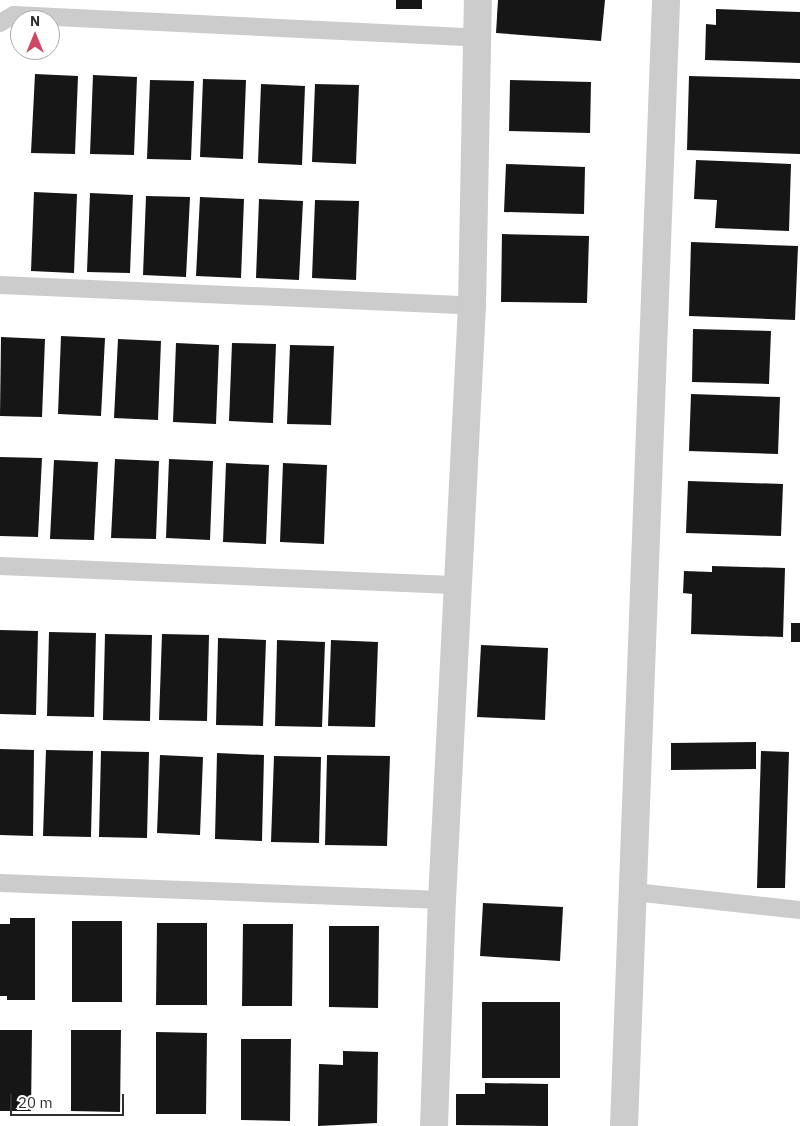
<!DOCTYPE html>
<style>
body{margin:0}
#map{position:relative;width:800px;height:1126px;overflow:hidden;background:#fff;font-family:"IBM Plex Sans",sans-serif}
div>[style]{position:absolute}
[style*='--x']{left:calc(var(--x)*1px);top:calc(var(--y)*1px);width:calc(var(--w)*1px);rotate:calc(var(--a)*1deg)}
.building>*{inset:0;background:#161616}
.lane>*{height:18px;margin:-9px;padding:0 9px;transform-origin:9px;border-radius:9px;background:#ccc}
.street>*{height:28px;margin:-14px;padding:0 14px;transform-origin:14px;border-radius:14px;background:#ccc}
span{translate:-50% -50%;white-space:nowrap;text-align:center;line-height:1.15;-webkit-text-stroke:5px #fff;paint-order:stroke}
.north{position:absolute;left:10px;top:10px;width:50px;height:50px;box-sizing:border-box;background:#fff;border:1px solid #acacac;border-radius:50%;rotate:0deg;font-size:14px;font-weight:700;line-height:20px;text-align:center;color:#2f2f2f}
.north::after{content:'';display:block;margin:auto;width:18px;height:22px;background:#d04766;clip-path:polygon(50% 0,100% 100%,50% 72%,0 100%)}
.scale{position:absolute;left:10px;top:1094px;width:114px;height:22px;box-sizing:border-box;border:2px solid #2f2f2f;border-top:0;padding-left:6px;font-size:15px;line-height:18px;white-space:nowrap;color:#2f2f2f;-webkit-text-stroke:4px #fff;paint-order:stroke}
</style>
<div id="map">
<div class="building">
<div style="clip-path:polygon(396px 0,422px 0,422px 9px,396px 9px)"></div>
<div style="clip-path:polygon(498px 0,605px 0,601px 41px,496px 33px)"></div>
<div style="clip-path:polygon(716px 9px,800px 12px,800px 63px,705px 60px,706px 24px,716px 25px)"></div>
<div style="clip-path:polygon(35px 74px,78px 76px,75px 154px,31px 153px)"></div>
<div style="clip-path:polygon(93px 75px,137px 77px,134px 155px,90px 154px)"></div>
<div style="clip-path:polygon(689px 76px,800px 79px,800px 154px,687px 150px)"></div>
<div style="clip-path:polygon(203px 79px,246px 80px,243px 159px,200px 157px)"></div>
<div style="clip-path:polygon(150px 80px,194px 81px,191px 160px,147px 159px)"></div>
<div style="clip-path:polygon(510px 80px,591px 82px,590px 133px,509px 131px)"></div>
<div style="clip-path:polygon(261px 84px,305px 86px,302px 165px,258px 163px)"></div>
<div style="clip-path:polygon(315px 84px,359px 85px,356px 164px,312px 162px)"></div>
<div style="clip-path:polygon(696px 160px,791px 164px,789px 231px,715px 228px,717px 200px,694px 199px)"></div>
<div style="clip-path:polygon(506px 164px,585px 167px,584px 214px,504px 212px)"></div>
<div style="clip-path:polygon(34px 192px,77px 194px,74px 273px,31px 271px)"></div>
<div style="clip-path:polygon(90px 193px,133px 195px,130px 273px,87px 272px)"></div>
<div style="clip-path:polygon(146px 196px,190px 197px,186px 277px,143px 275px)"></div>
<div style="clip-path:polygon(200px 197px,244px 199px,241px 278px,196px 276px)"></div>
<div style="clip-path:polygon(259px 199px,303px 201px,299px 280px,256px 278px)"></div>
<div style="clip-path:polygon(315px 200px,359px 201px,356px 280px,312px 278px)"></div>
<div style="clip-path:polygon(502px 234px,589px 236px,587px 303px,501px 302px)"></div>
<div style="clip-path:polygon(691px 242px,798px 246px,795px 320px,689px 316px)"></div>
<div style="clip-path:polygon(693px 329px,771px 331px,769px 384px,692px 382px)"></div>
<div style="clip-path:polygon(61px 336px,105px 338px,101px 416px,58px 414px)"></div>
<div style="clip-path:polygon(1px 337px,45px 339px,42px 417px,0 416px)"></div>
<div style="clip-path:polygon(118px 339px,161px 341px,158px 420px,114px 418px)"></div>
<div style="clip-path:polygon(176px 343px,219px 345px,216px 424px,173px 422px)"></div>
<div style="clip-path:polygon(232px 343px,276px 344px,273px 423px,229px 421px)"></div>
<div style="clip-path:polygon(290px 345px,334px 346px,331px 425px,287px 424px)"></div>
<div style="clip-path:polygon(691px 394px,780px 397px,778px 454px,689px 451px)"></div>
<div style="clip-path:polygon(0 457px,42px 458px,38px 537px,0 536px)"></div>
<div style="clip-path:polygon(115px 459px,159px 461px,156px 539px,111px 538px)"></div>
<div style="clip-path:polygon(169px 459px,213px 461px,210px 540px,166px 538px)"></div>
<div style="clip-path:polygon(54px 460px,98px 462px,94px 540px,50px 539px)"></div>
<div style="clip-path:polygon(226px 463px,269px 465px,266px 544px,223px 542px)"></div>
<div style="clip-path:polygon(283px 463px,327px 465px,324px 544px,280px 542px)"></div>
<div style="clip-path:polygon(688px 481px,783px 484px,781px 536px,686px 533px)"></div>
<div style="clip-path:polygon(712px 566px,785px 568px,783px 637px,691px 634px,692px 594px,683px 593px,684px 571px,712px 572px)"></div>
<div style="clip-path:polygon(791px 623px,800px 623px,800px 642px,791px 642px)"></div>
<div style="clip-path:polygon(0 630px,38px 631px,36px 715px,0 714px)"></div>
<div style="clip-path:polygon(49px 632px,96px 633px,94px 717px,47px 716px)"></div>
<div style="clip-path:polygon(105px 634px,152px 635px,150px 721px,103px 720px)"></div>
<div style="clip-path:polygon(162px 634px,209px 635px,207px 721px,159px 720px)"></div>
<div style="clip-path:polygon(218px 638px,266px 640px,263px 726px,216px 725px)"></div>
<div style="clip-path:polygon(277px 640px,325px 642px,322px 727px,275px 726px)"></div>
<div style="clip-path:polygon(331px 640px,378px 642px,375px 727px,328px 726px)"></div>
<div style="clip-path:polygon(481px 645px,548px 648px,545px 720px,477px 717px)"></div>
<div style="clip-path:polygon(756px 742px,756px 769px,671px 770px,671px 743px)"></div>
<div style="clip-path:polygon(0 749px,34px 750px,33px 836px,0 835px)"></div>
<div style="clip-path:polygon(46px 750px,93px 751px,91px 837px,43px 836px)"></div>
<div style="clip-path:polygon(101px 751px,149px 752px,147px 838px,99px 837px)"></div>
<div style="clip-path:polygon(761px 751px,789px 752px,785px 888px,757px 888px)"></div>
<div style="clip-path:polygon(217px 753px,264px 755px,262px 841px,215px 839px)"></div>
<div style="clip-path:polygon(160px 755px,203px 757px,200px 835px,157px 833px)"></div>
<div style="clip-path:polygon(327px 755px,390px 756px,387px 846px,325px 845px)"></div>
<div style="clip-path:polygon(274px 756px,321px 757px,319px 843px,271px 842px)"></div>
<div style="clip-path:polygon(483px 903px,563px 907px,560px 961px,480px 956px)"></div>
<div style="clip-path:polygon(10px 918px,35px 918px,35px 1000px,7px 1000px,7px 996px,0 996px,0 924px,10px 924px)"></div>
<div style="clip-path:polygon(72px 921px,122px 921px,122px 1002px,72px 1002px)"></div>
<div style="clip-path:polygon(157px 923px,207px 923px,207px 1005px,156px 1005px)"></div>
<div style="clip-path:polygon(243px 924px,293px 924px,292px 1006px,242px 1006px)"></div>
<div style="clip-path:polygon(329px 926px,379px 926px,378px 1008px,329px 1007px)"></div>
<div style="clip-path:polygon(482px 1002px,560px 1002px,560px 1078px,482px 1078px)"></div>
<div style="clip-path:polygon(0 1030px,32px 1030px,31px 1111px,0 1111px)"></div>
<div style="clip-path:polygon(71px 1030px,121px 1030px,120px 1112px,71px 1111px)"></div>
<div style="clip-path:polygon(156px 1032px,207px 1033px,206px 1114px,156px 1114px)"></div>
<div style="clip-path:polygon(241px 1039px,291px 1039px,290px 1121px,241px 1120px)"></div>
<div style="clip-path:polygon(343px 1051px,378px 1052px,377px 1123px,318px 1126px,319px 1064px,343px 1065px)"></div>
<div style="clip-path:polygon(485px 1083px,548px 1084px,548px 1126px,456px 1125px,456px 1094px,485px 1094px)"></div>
</div>
<div class="lane">
<div style="--x:0;--y:23;--w:16;--a:-30"></div>
<div style="--x:14;--y:15;--w:466;--a:2.8"></div>
<div style="--x:0;--y:285;--w:472;--a:2.5"></div>
<div style="--x:0;--y:566;--w:459;--a:2.4"></div>
<div style="--x:0;--y:883;--w:442;--a:2.2"></div>
<div style="--x:634;--y:892;--w:167;--a:6.2"></div>
</div>
<div class="street">
<div style="--x:434;--y:1126;--w:226;--a:-88"></div>
<div style="--x:442;--y:900;--w:595;--a:-87.11"></div>
<div style="--x:472;--y:306;--w:306;--a:-88.9"></div>
<div style="--x:624;--y:1126;--w:1127;--a:-87.86"></div>
</div>
<div class="north">N</div>
<div class="scale">20 m</div>
</div>
